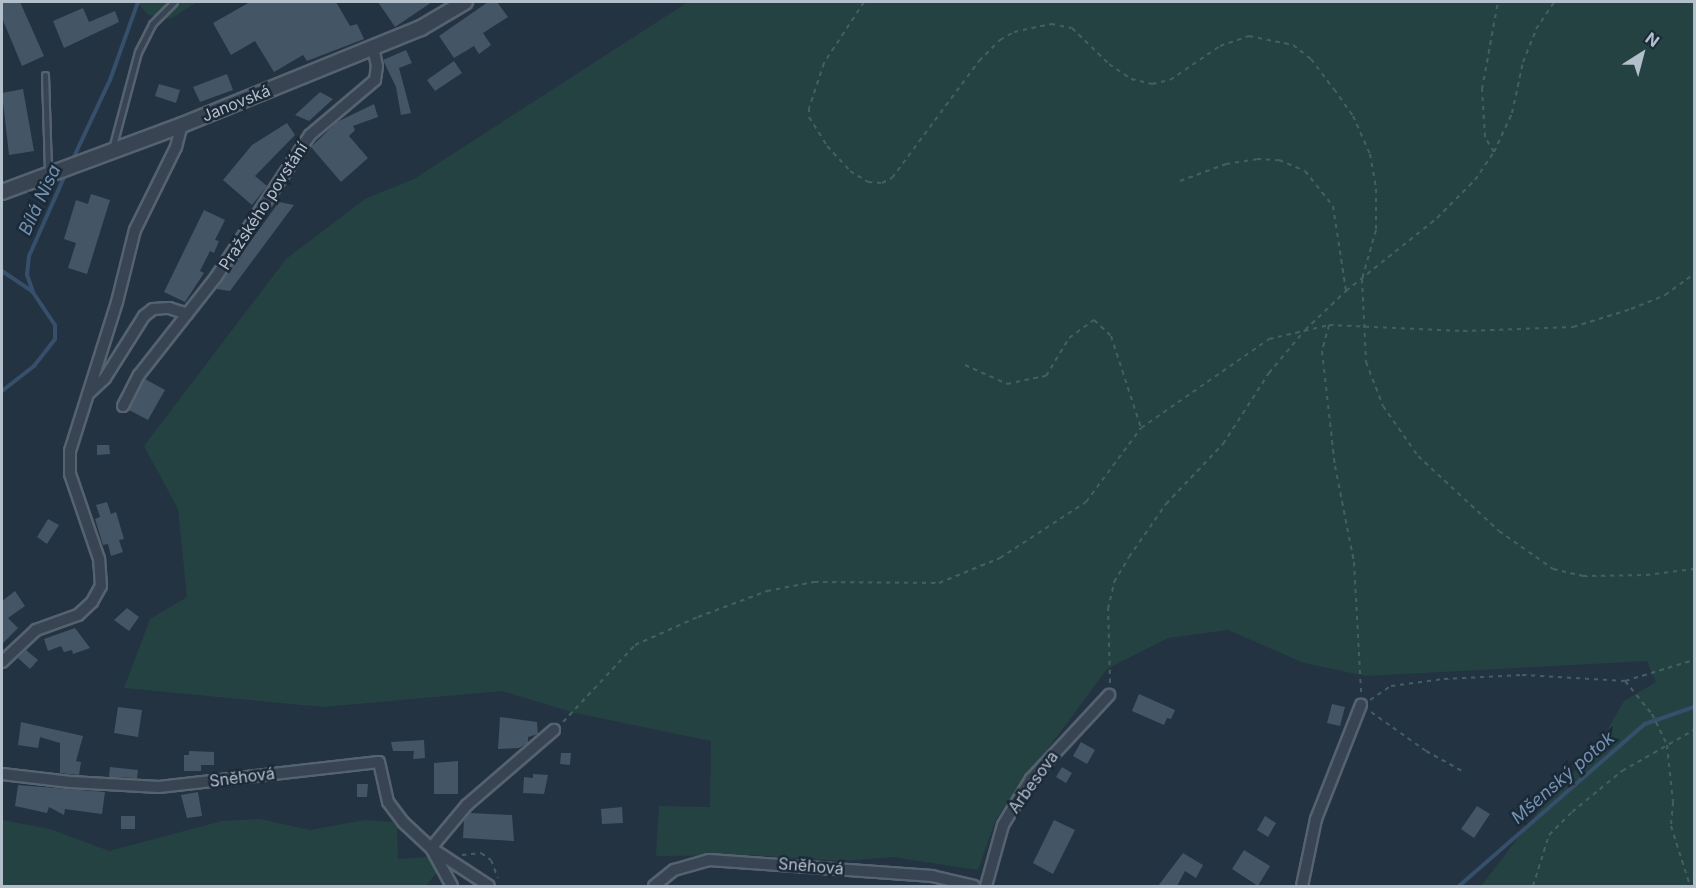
<!DOCTYPE html>
<meta charset="utf-8">
<style>
body{margin:0}
#map{position:relative;width:1696px;height:888px;overflow:hidden;background:#233342;font-family:Inter,sans-serif}
div>[style]{position:absolute}
[style*='--x']{left:calc(var(--x)*1px);top:calc(var(--y)*1px);width:calc(var(--w)*1px);rotate:calc(var(--a)*1deg)}
.green>*{inset:0;background:#254243}
.stream>*{height:4px;margin:-2px;padding:0 2px;transform-origin:2px;border-radius:2px;background:#364f6a}
.building>*{inset:0;background:#456}
.path>*{height:2px;margin-top:-1px;transform-origin:0;background:repeating-linear-gradient(90deg,#445f60 0 4.5px,transparent 0 9px)}
.roads{filter:drop-shadow(2px 0 #55626f) drop-shadow(-2px 0 #55626f) drop-shadow(0 2px #55626f) drop-shadow(0 -2px #55626f)}
.service>*{height:5px;margin:-2.5px;padding:0 2.5px;transform-origin:2.5px;border-radius:2.5px;background:#384452}
.minor>*{height:10px;margin:-5px;padding:0 5px;transform-origin:5px;border-radius:5px;background:#384452}
.tertiary>*{height:14px;margin:-7px;padding:0 7px;transform-origin:7px;border-radius:7px;background:#384452}
span{translate:-50% -50%;white-space:nowrap;text-align:center;line-height:1.15;-webkit-text-stroke:5px #1c2937;paint-order:stroke}
.street-label{font-size:16px;color:#b4bfcc}
.water-label{font-size:18px;color:#7292b2;font-style:italic}
.frame{position:absolute;inset:0;border:3px solid #b4bfcc;pointer-events:none}
.north{position:absolute;left:1612px;top:24px;width:60px;height:60px;-webkit-text-stroke:4px #1c2937;paint-order:stroke;rotate:36deg;font-size:16px;font-weight:700;line-height:24px;text-align:center;color:#b4bfcc}
.north::after{content:'';display:block;margin:auto;width:21px;height:27px;background:#b4bfcc;clip-path:polygon(50% 0,100% 100%,50% 72%,0 100%)}
</style>
<div id="map">
<div class="green">
<div style="clip-path:polygon(137px 2px,197px 2px,170px 19px,148px 15px)"></div>
<div style="clip-path:polygon(688px 2px,1694px 2px,1694px 886px,1481px 886px,1548px 799px,1595px 751px,1624px 701px,1656px 682px,1647px 661px,1366px 676px,1304px 663px,1228px 630px,1168px 638px,1107px 669px,996px 819px,978px 870px,893px 857px,842px 861px,750px 855px,656px 856px,659px 806px,710px 807px,711px 741px,575px 713px,502px 691px,323px 707px,124px 688px,150px 619px,187px 597px,178px 509px,144px 446px,286px 259px,365px 199px,414px 179px)"></div>
<div style="clip-path:polygon(260px 819px,310px 830px,365px 820px,392px 822px,397px 826px,398px 859px,427px 857px,435px 861px,437px 872px,426px 886px,2px 886px,2px 820px,50px 829px,109px 851px,222px 821px)"></div>
</div>
<div class="stream">
<div style="--x:72;--y:161;--w:89;--a:-64.9"></div>
<div style="--x:110;--y:80;--w:83;--a:-70.3"></div>
<div style="--x:2;--y:271;--w:37;--a:34"></div>
<div style="--x:2;--y:391;--w:41;--a:-38"></div>
<div style="--x:34;--y:366;--w:34;--a:-52"></div>
<div style="--x:55;--y:339;--w:14;--a:-90"></div>
<div style="--x:55;--y:325;--w:40;--a:-124"></div>
<div style="--x:33;--y:292;--w:18;--a:-109"></div>
<div style="--x:27;--y:275;--w:19;--a:-84"></div>
<div style="--x:29;--y:256;--w:91;--a:-66"></div>
<div style="--x:1459;--y:886;--w:247;--a:-41.1"></div>
<div style="--x:1645;--y:724;--w:52;--a:-19.1"></div>
</div>
<div class="building">
<div style="clip-path:polygon(2px 2px,20px 2px,44px 56px,22px 66px,2px 18px)"></div>
<div style="clip-path:polygon(250px 2px,336px 2px,350px 26px,357px 24px,364px 39px,307px 61px,303px 55px,274px 72px,255px 41px,231px 55px,213px 23px)"></div>
<div style="clip-path:polygon(378px 2px,432px 2px,395px 27px)"></div>
<div style="clip-path:polygon(488px 2px,497px 2px,508px 17px,483px 33px,491px 45px,479px 54px,474px 46px,454px 58px,439px 36px)"></div>
<div style="clip-path:polygon(83px 8px,89px 22px,115px 11px,119px 22px,64px 48px,53px 21px)"></div>
<div style="clip-path:polygon(406px 50px,412px 63px,399px 68px,411px 113px,401px 115px,396px 87px,383px 60px)"></div>
<div style="clip-path:polygon(454px 61px,462px 73px,435px 91px,427px 80px)"></div>
<div style="clip-path:polygon(227px 74px,233px 90px,200px 102px,193px 87px)"></div>
<div style="clip-path:polygon(159px 84px,180px 90px,176px 103px,155px 96px)"></div>
<div style="clip-path:polygon(23px 89px,34px 151px,9px 155px,2px 93px)"></div>
<div style="clip-path:polygon(320px 92px,333px 99px,309px 121px,295px 115px)"></div>
<div style="clip-path:polygon(374px 104px,378px 117px,353px 126px,355px 130px,349px 136px,368px 158px,341px 182px,311px 147px,337px 122px)"></div>
<div style="clip-path:polygon(287px 123px,295px 135px,255px 176px,267px 186px,252px 205px,223px 180px,252px 145px)"></div>
<div style="clip-path:polygon(91px 194px,110px 200px,87px 274px,68px 268px,76px 243px,64px 239px,76px 200px,88px 204px)"></div>
<div style="clip-path:polygon(279px 202px,294px 205px,230px 291px,216px 289px)"></div>
<div style="clip-path:polygon(204px 210px,225px 220px,215px 240px,219px 241px,214px 253px,210px 251px,200px 271px,204px 273px,185px 302px,164px 292px)"></div>
<div style="clip-path:polygon(145px 379px,165px 390px,148px 420px,129px 410px)"></div>
<div style="clip-path:polygon(97px 445px,109px 445px,110px 454px,97px 455px)"></div>
<div style="clip-path:polygon(107px 502px,111px 514px,116px 512px,124px 539px,119px 540px,123px 552px,111px 556px,108px 544px,103px 545px,95px 519px,100px 517px,96px 505px)"></div>
<div style="clip-path:polygon(48px 519px,59px 525px,47px 544px,37px 537px)"></div>
<div style="clip-path:polygon(15px 591px,25px 606px,8px 618px,18px 628px,2px 644px,2px 601px)"></div>
<div style="clip-path:polygon(127px 608px,139px 617px,129px 631px,114px 620px)"></div>
<div style="clip-path:polygon(75px 628px,90px 648px,73px 654px,72px 650px,64px 652px,61px 646px,48px 651px,44px 639px)"></div>
<div style="clip-path:polygon(26px 650px,38px 660px,30px 669px,18px 658px)"></div>
<div style="clip-path:polygon(1139px 694px,1175px 710px,1171px 719px,1167px 718px,1164px 725px,1132px 711px)"></div>
<div style="clip-path:polygon(1332px 704px,1345px 707px,1340px 726px,1327px 723px)"></div>
<div style="clip-path:polygon(118px 707px,142px 710px,138px 737px,114px 733px)"></div>
<div style="clip-path:polygon(500px 717px,537px 722px,538px 734px,528px 737px,528px 743px,519px 748px,498px 749px)"></div>
<div style="clip-path:polygon(21px 722px,83px 736px,76px 761px,81px 762px,79px 775px,60px 773px,60px 743px,40px 737px,38px 748px,18px 745px)"></div>
<div style="clip-path:polygon(424px 740px,425px 758px,413px 759px,414px 751px,393px 751px,391px 742px)"></div>
<div style="clip-path:polygon(1081px 742px,1095px 750px,1087px 764px,1073px 756px)"></div>
<div style="clip-path:polygon(189px 751px,214px 752px,214px 765px,201px 765px,201px 771px,184px 771px,184px 755px,189px 755px)"></div>
<div style="clip-path:polygon(561px 753px,571px 753px,570px 765px,560px 764px)"></div>
<div style="clip-path:polygon(458px 761px,458px 794px,434px 794px,434px 763px)"></div>
<div style="clip-path:polygon(110px 767px,138px 770px,137px 778px,109px 777px)"></div>
<div style="clip-path:polygon(1062px 767px,1072px 773px,1066px 783px,1056px 777px)"></div>
<div style="clip-path:polygon(533px 774px,548px 775px,544px 794px,523px 793px,524px 777px,533px 778px)"></div>
<div style="clip-path:polygon(357px 784px,368px 784px,367px 797px,357px 797px)"></div>
<div style="clip-path:polygon(18px 785px,105px 792px,102px 814px,65px 809px,64px 815px,49px 807px,47px 813px,15px 806px)"></div>
<div style="clip-path:polygon(198px 792px,202px 816px,187px 818px,181px 795px)"></div>
<div style="clip-path:polygon(1477px 806px,1490px 814px,1474px 838px,1461px 829px)"></div>
<div style="clip-path:polygon(622px 807px,623px 823px,602px 824px,601px 809px)"></div>
<div style="clip-path:polygon(470px 813px,512px 815px,514px 841px,463px 838px,464px 820px)"></div>
<div style="clip-path:polygon(121px 816px,135px 816px,135px 829px,121px 829px)"></div>
<div style="clip-path:polygon(1265px 816px,1276px 823px,1268px 837px,1257px 830px)"></div>
<div style="clip-path:polygon(1054px 820px,1075px 830px,1053px 874px,1033px 863px)"></div>
<div style="clip-path:polygon(1244px 850px,1270px 866px,1258px 886px,1232px 869px)"></div>
<div style="clip-path:polygon(1183px 853px,1203px 865px,1196px 878px,1185px 871px,1177px 886px,1158px 886px)"></div>
</div>
<div class="path">
<div style="--x:864;--y:2;--w:73;--a:123.3"></div>
<div style="--x:824;--y:63;--w:47;--a:108.4"></div>
<div style="--x:809;--y:108;--w:9;--a:90"></div>
<div style="--x:809;--y:117;--w:34;--a:58"></div>
<div style="--x:827;--y:146;--w:34;--a:47"></div>
<div style="--x:850;--y:171;--w:21;--a:31"></div>
<div style="--x:868;--y:182;--w:14;--a:4"></div>
<div style="--x:882;--y:183;--w:11;--a:-27"></div>
<div style="--x:892;--y:178;--w:146;--a:-53.4"></div>
<div style="--x:979;--y:61;--w:30;--a:-45"></div>
<div style="--x:1000;--y:40;--w:16;--a:-30"></div>
<div style="--x:1014;--y:32;--w:38;--a:-12"></div>
<div style="--x:1051;--y:24;--w:21;--a:11"></div>
<div style="--x:1072;--y:28;--w:52;--a:44.2"></div>
<div style="--x:1109;--y:64;--w:27;--a:34"></div>
<div style="--x:1131;--y:79;--w:22;--a:13"></div>
<div style="--x:1152;--y:84;--w:18;--a:-13"></div>
<div style="--x:1170;--y:80;--w:60;--a:-34.2"></div>
<div style="--x:1220;--y:46;--w:31;--a:-19"></div>
<div style="--x:1249;--y:36;--w:45;--a:11.6"></div>
<div style="--x:1293;--y:45;--w:23;--a:38"></div>
<div style="--x:1311;--y:59;--w:38;--a:53"></div>
<div style="--x:1334;--y:89;--w:33;--a:55"></div>
<div style="--x:1353;--y:116;--w:42;--a:65.9"></div>
<div style="--x:1370;--y:154;--w:36;--a:80"></div>
<div style="--x:1376;--y:189;--w:41;--a:90"></div>
<div style="--x:1376;--y:230;--w:51;--a:105.9"></div>
<div style="--x:1362;--y:279;--w:83;--a:87.2"></div>
<div style="--x:1366;--y:362;--w:47;--a:68.9"></div>
<div style="--x:1383;--y:406;--w:61;--a:55"></div>
<div style="--x:1418;--y:456;--w:110;--a:42.8"></div>
<div style="--x:1499;--y:531;--w:66;--a:35.1"></div>
<div style="--x:1553;--y:569;--w:31;--a:13"></div>
<div style="--x:1583;--y:576;--w:63;--a:-0.9"></div>
<div style="--x:1646;--y:575;--w:48;--a:-7.1"></div>
<div style="--x:1494;--y:152;--w:17;--a:-121"></div>
<div style="--x:1485;--y:137;--w:48;--a:-93.6"></div>
<div style="--x:1482;--y:89;--w:88;--a:-79.6"></div>
<div style="--x:1180;--y:181;--w:49;--a:-20.3"></div>
<div style="--x:1226;--y:164;--w:31;--a:-9"></div>
<div style="--x:1257;--y:159;--w:22;--a:3"></div>
<div style="--x:1279;--y:160;--w:28;--a:23"></div>
<div style="--x:1305;--y:171;--w:45;--a:51.3"></div>
<div style="--x:1333;--y:206;--w:86;--a:81.3"></div>
<div style="--x:1329;--y:325;--w:27;--a:105"></div>
<div style="--x:1322;--y:351;--w:116;--a:83.6"></div>
<div style="--x:1335;--y:466;--w:98;--a:78.8"></div>
<div style="--x:1354;--y:562;--w:131;--a:86.9"></div>
<div style="--x:965;--y:365;--w:46;--a:24.3"></div>
<div style="--x:1007;--y:384;--w:40;--a:-12"></div>
<div style="--x:1046;--y:376;--w:44;--a:-58.8"></div>
<div style="--x:1069;--y:338;--w:31;--a:-36"></div>
<div style="--x:1094;--y:320;--w:23;--a:43"></div>
<div style="--x:1111;--y:336;--w:97;--a:71.9"></div>
<div style="--x:1625;--y:681;--w:43;--a:50.7"></div>
<div style="--x:1652;--y:714;--w:34;--a:64"></div>
<div style="--x:1667;--y:745;--w:57;--a:84"></div>
<div style="--x:1673;--y:802;--w:24;--a:95"></div>
<div style="--x:1671;--y:826;--w:63;--a:72.4"></div>
<div style="--x:1110;--y:683;--w:74;--a:-91.5"></div>
<div style="--x:1108;--y:609;--w:28;--a:-77"></div>
<div style="--x:1114;--y:582;--w:29;--a:-59"></div>
<div style="--x:1129;--y:557;--w:65;--a:-55.1"></div>
<div style="--x:1166;--y:504;--w:83;--a:-46.5"></div>
<div style="--x:1223;--y:444;--w:85;--a:-57.1"></div>
<div style="--x:1269;--y:373;--w:56;--a:-50.1"></div>
<div style="--x:1305;--y:330;--w:57;--a:-43.6"></div>
<div style="--x:1346;--y:291;--w:117;--a:-38.7"></div>
<div style="--x:1437;--y:218;--w:54;--a:-45"></div>
<div style="--x:1475;--y:180;--w:34;--a:-56"></div>
<div style="--x:1494;--y:152;--w:43;--a:-65.2"></div>
<div style="--x:1512;--y:113;--w:52;--a:-77.8"></div>
<div style="--x:1523;--y:62;--w:35;--a:-68"></div>
<div style="--x:1536;--y:29;--w:32;--a:-56"></div>
<div style="--x:1370;--y:700;--w:25;--a:-34"></div>
<div style="--x:1391;--y:686;--w:53;--a:-7.5"></div>
<div style="--x:1444;--y:679;--w:78;--a:-2.9"></div>
<div style="--x:1522;--y:675;--w:103;--a:3.3"></div>
<div style="--x:1625;--y:681;--w:72;--a:-16.9"></div>
<div style="--x:1371;--y:712;--w:67;--a:35.3"></div>
<div style="--x:1426;--y:751;--w:43;--a:28.9"></div>
<div style="--x:563;--y:722;--w:105;--a:-46.9"></div>
<div style="--x:635;--y:645;--w:69;--a:-24"></div>
<div style="--x:698;--y:617;--w:74;--a:-20.6"></div>
<div style="--x:767;--y:591;--w:48;--a:-10.8"></div>
<div style="--x:814;--y:582;--w:125;--a:0.5"></div>
<div style="--x:939;--y:583;--w:66;--a:-22.3"></div>
<div style="--x:1000;--y:558;--w:103;--a:-33.1"></div>
<div style="--x:1086;--y:502;--w:92;--a:-53.4"></div>
<div style="--x:1141;--y:428;--w:156;--a:-34.8"></div>
<div style="--x:1269;--y:339;--w:62;--a:-13.1"></div>
<div style="--x:1329;--y:325;--w:134;--a:2.6"></div>
<div style="--x:1463;--y:331;--w:110;--a:-2.1"></div>
<div style="--x:1573;--y:327;--w:61;--a:-17.2"></div>
<div style="--x:1631;--y:309;--w:37;--a:-22"></div>
<div style="--x:1665;--y:295;--w:36;--a:-36"></div>
<div style="--x:462;--y:855;--w:19;--a:-6"></div>
<div style="--x:481;--y:853;--w:12;--a:35"></div>
<div style="--x:491;--y:860;--w:19;--a:69"></div>
<div style="--x:1533;--y:886;--w:53;--a:-72.6"></div>
<div style="--x:1549;--y:835;--w:33;--a:-45"></div>
<div style="--x:1572;--y:812;--w:65;--a:-39.4"></div>
<div style="--x:1622;--y:771;--w:83;--a:-29.7"></div>
</div>
<div class="roads">
<div class="service">
<div style="--x:45;--y:75;--w:98;--a:88.2"></div>
<div style="--x:112;--y:149;--w:100;--a:-75"></div>
<div style="--x:138;--y:52;--w:31;--a:-63"></div>
<div style="--x:152;--y:24;--w:31;--a:-45"></div>
</div>
<div class="minor">
<div style="--x:88;--y:394;--w:23;--a:-43"></div>
<div style="--x:105;--y:378;--w:73;--a:-57.8"></div>
<div style="--x:144;--y:316;--w:11;--a:-38"></div>
<div style="--x:153;--y:309;--w:16;--a:-4"></div>
<div style="--x:169;--y:308;--w:19;--a:18"></div>
<div style="--x:123;--y:406;--w:35;--a:-63"></div>
<div style="--x:139;--y:375;--w:125;--a:-51.8"></div>
<div style="--x:216;--y:277;--w:170;--a:-56.5"></div>
<div style="--x:310;--y:135;--w:85;--a:-40.2"></div>
<div style="--x:375;--y:80;--w:14;--a:-82"></div>
<div style="--x:377;--y:66;--w:19;--a:-102"></div>
<div style="--x:2;--y:662;--w:47;--a:-43.3"></div>
<div style="--x:36;--y:630;--w:45;--a:-19.7"></div>
<div style="--x:78;--y:615;--w:19;--a:-43"></div>
<div style="--x:92;--y:602;--w:18;--a:-61"></div>
<div style="--x:101;--y:586;--w:27;--a:-94"></div>
<div style="--x:99;--y:559;--w:90;--a:-108.8"></div>
<div style="--x:70;--y:474;--w:23;--a:-90"></div>
<div style="--x:70;--y:451;--w:156;--a:-72.5"></div>
<div style="--x:117;--y:302;--w:74;--a:-76"></div>
<div style="--x:135;--y:230;--w:93;--a:-63.7"></div>
<div style="--x:176;--y:147;--w:23;--a:-75"></div>
<div style="--x:2;--y:774;--w:69;--a:6.6"></div>
<div style="--x:71;--y:782;--w:88;--a:3.3"></div>
<div style="--x:159;--y:787;--w:221;--a:-6.5"></div>
<div style="--x:379;--y:762;--w:41;--a:77.3"></div>
<div style="--x:388;--y:802;--w:26;--a:53"></div>
<div style="--x:404;--y:823;--w:37;--a:43"></div>
<div style="--x:431;--y:848;--w:69;--a:33.2"></div>
<div style="--x:452;--y:886;--w:43;--a:-118.9"></div>
<div style="--x:431;--y:848;--w:56;--a:-50.1"></div>
<div style="--x:467;--y:805;--w:115;--a:-40.8"></div>
<div style="--x:654;--y:886;--w:26;--a:-39"></div>
<div style="--x:674;--y:870;--w:36;--a:-16"></div>
<div style="--x:709;--y:860;--w:224;--a:4.1"></div>
<div style="--x:932;--y:876;--w:43;--a:13.4"></div>
<div style="--x:986;--y:886;--w:63;--a:-74.4"></div>
<div style="--x:1003;--y:825;--w:54;--a:-58.7"></div>
<div style="--x:1031;--y:779;--w:115;--a:-47.1"></div>
<div style="--x:1302;--y:886;--w:68;--a:-78.2"></div>
<div style="--x:1316;--y:819;--w:123;--a:-68.5"></div>
</div>
<div class="tertiary">
<div style="--x:2;--y:192;--w:192;--a:-20.4"></div>
<div style="--x:182;--y:125;--w:258;--a:-22.1"></div>
<div style="--x:421;--y:28;--w:51;--a:-30.6"></div>
</div>
</div>
<div class="street-label">
<span style="left:236px;top:103px;rotate:-22deg">Janovská</span>
<span style="left:263px;top:206px;rotate:-57deg">Pražského povstání</span>
<span style="left:242px;top:777px;rotate:-7deg">Sněhová</span>
<span style="left:1033px;top:782px;rotate:-54deg">Arbesova</span>
<span style="left:811px;top:866px;rotate:5deg">Sněhová</span>
</div>
<div class="water-label">
<span style="left:40px;top:200px;rotate:-65deg">Bílá Nisa</span>
<span style="left:1563px;top:778px;rotate:-41deg">Mšenský potok</span>
</div>
<div class="frame"></div>
<div class="north">N</div>
</div>
